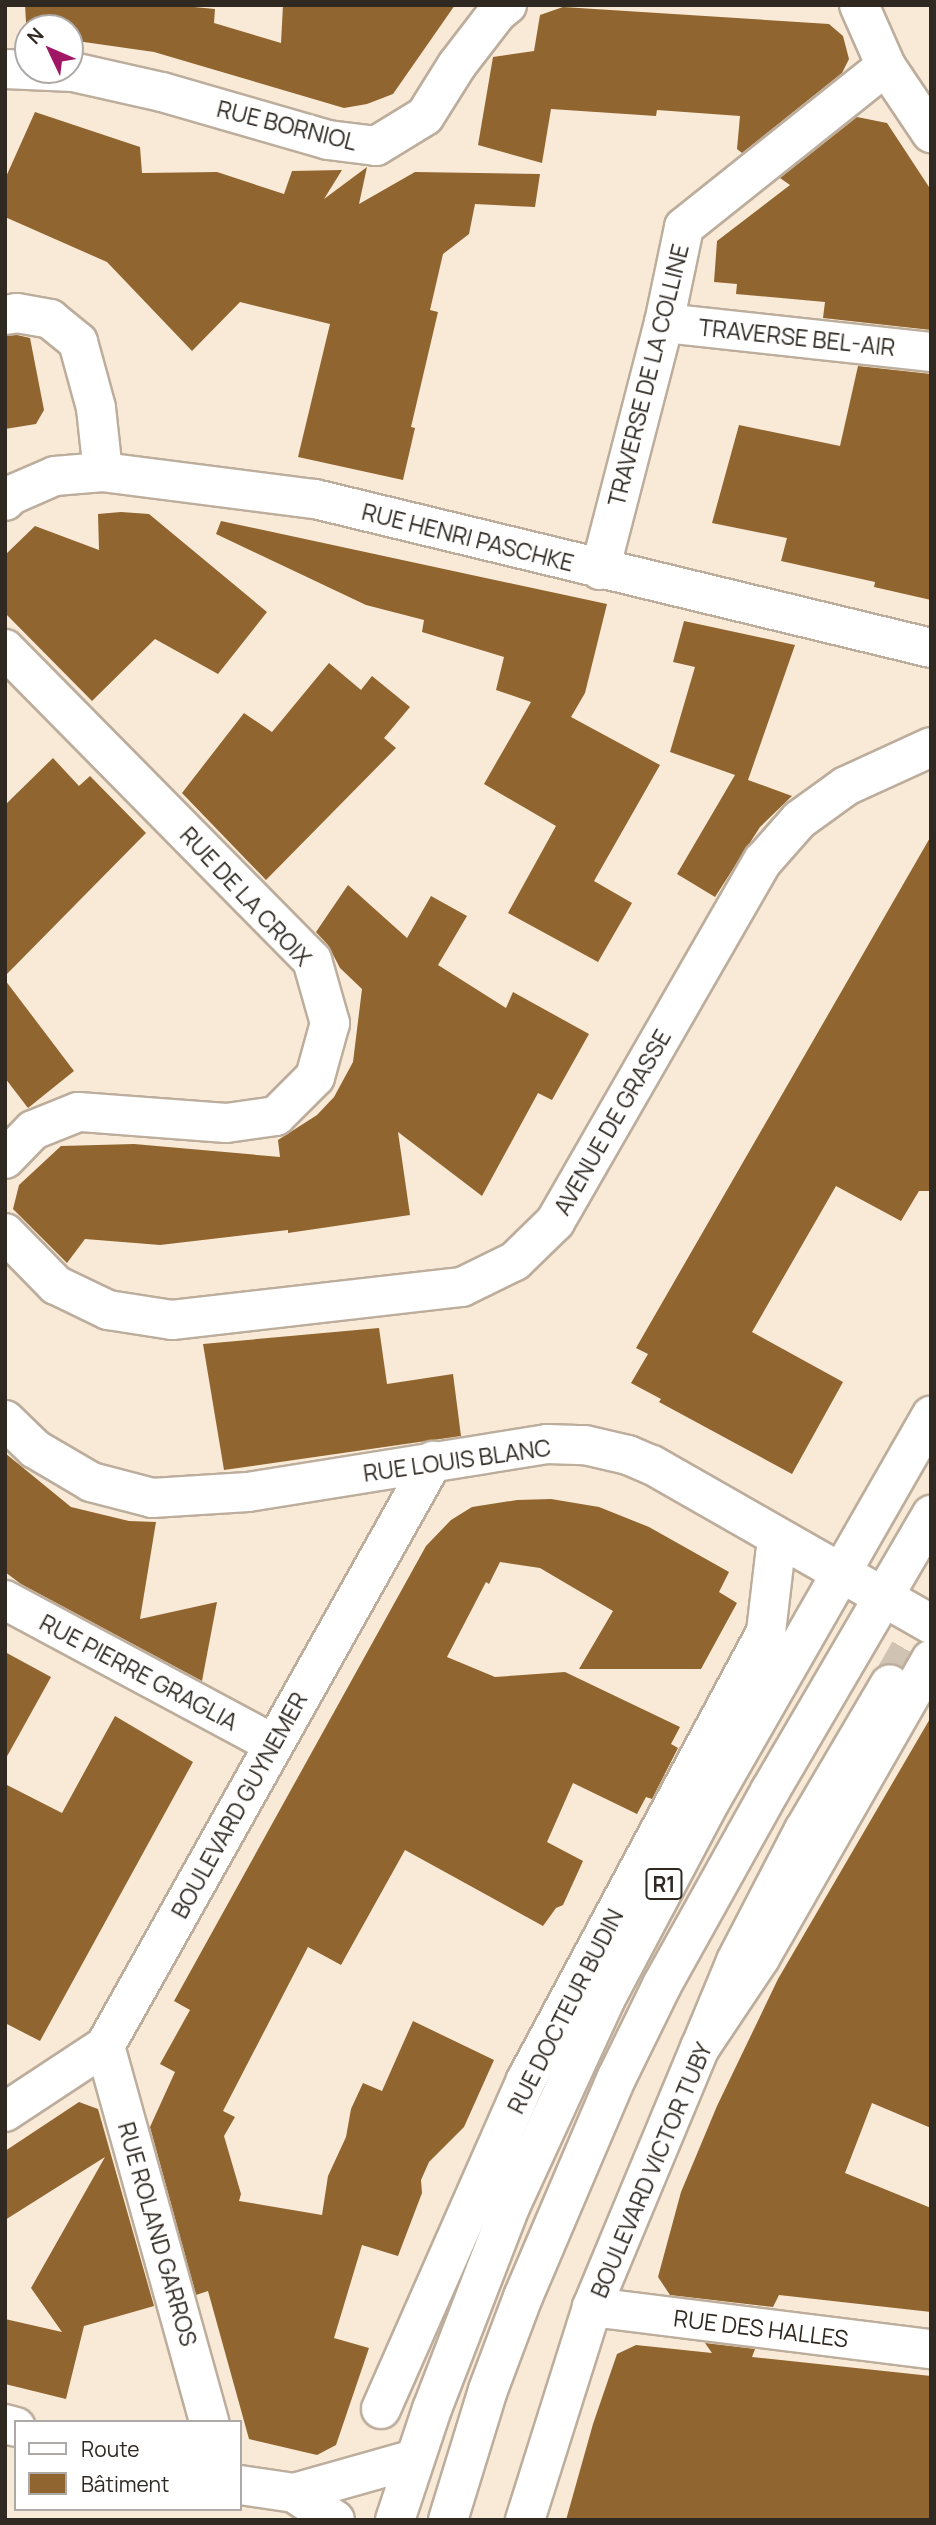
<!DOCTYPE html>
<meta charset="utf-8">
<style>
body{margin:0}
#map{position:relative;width:936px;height:2525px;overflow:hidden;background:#f9ead7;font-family:Manrope,sans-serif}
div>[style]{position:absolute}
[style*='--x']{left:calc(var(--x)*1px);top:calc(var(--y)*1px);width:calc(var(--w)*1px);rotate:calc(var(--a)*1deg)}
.building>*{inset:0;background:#91652f}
.highway-tunnel>*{height:38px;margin-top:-19px;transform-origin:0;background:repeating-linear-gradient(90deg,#d1c3b3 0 38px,transparent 0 57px)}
.roads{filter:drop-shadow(2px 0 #bcad9c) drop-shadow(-2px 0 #bcad9c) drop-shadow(0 2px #bcad9c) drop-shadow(0 -2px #bcad9c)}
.street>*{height:38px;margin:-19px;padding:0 19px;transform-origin:19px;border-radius:19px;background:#fff}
.secondary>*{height:38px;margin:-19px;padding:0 19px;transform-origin:19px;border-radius:19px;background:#fff}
.highway>*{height:38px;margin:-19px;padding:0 19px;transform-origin:19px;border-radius:19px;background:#fff}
span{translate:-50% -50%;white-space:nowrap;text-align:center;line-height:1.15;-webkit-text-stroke:7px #fff;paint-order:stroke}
.shield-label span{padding:2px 5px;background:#fff;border:2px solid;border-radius:5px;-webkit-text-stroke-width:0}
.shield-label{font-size:21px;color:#2f2922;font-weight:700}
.street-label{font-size:23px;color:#2f2922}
.frame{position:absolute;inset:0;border:7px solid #2f2922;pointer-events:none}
.legend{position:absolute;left:14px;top:2420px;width:228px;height:91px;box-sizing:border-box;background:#fff;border:2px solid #aca9a7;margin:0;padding:9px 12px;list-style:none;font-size:21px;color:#2f2922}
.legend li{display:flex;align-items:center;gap:14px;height:35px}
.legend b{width:35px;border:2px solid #aca9a7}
.north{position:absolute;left:14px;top:14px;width:70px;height:70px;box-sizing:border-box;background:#fff;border:2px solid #aca9a7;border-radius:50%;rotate:314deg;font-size:19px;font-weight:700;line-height:28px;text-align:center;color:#2f2922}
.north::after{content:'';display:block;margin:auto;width:24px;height:32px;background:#a01865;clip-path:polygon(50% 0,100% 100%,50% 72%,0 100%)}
</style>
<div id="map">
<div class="building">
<div style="clip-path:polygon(25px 5px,173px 5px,215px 9px,214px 23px,281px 43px,283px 5px,455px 5px,393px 94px,367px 104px,344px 108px,154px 52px,70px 40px,70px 28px,28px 28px,27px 39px)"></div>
<div style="clip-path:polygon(563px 7px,829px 24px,843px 36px,849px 59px,842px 73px,742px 153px,737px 149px,740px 116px,657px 110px,656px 116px,551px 109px,542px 163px,478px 145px,493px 57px,534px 51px,540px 15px)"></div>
<div style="clip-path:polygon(35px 112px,140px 147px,142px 173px,217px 172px,284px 194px,292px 171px,342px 170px,324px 199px,367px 167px,359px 204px,415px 172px,540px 174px,535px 207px,475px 204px,469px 234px,443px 254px,430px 310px,438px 312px,411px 427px,415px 428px,403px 480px,298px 457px,330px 324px,240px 302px,192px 351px,107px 262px,5px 217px,5px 179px)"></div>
<div style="clip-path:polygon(857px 117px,887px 123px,931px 190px,931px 330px,823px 318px,825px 302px,736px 294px,737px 284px,714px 282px,717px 241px,790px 185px,780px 178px)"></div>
<div style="clip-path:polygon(17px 335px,30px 338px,44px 410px,36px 424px,5px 429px,5px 336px)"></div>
<div style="clip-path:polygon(858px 366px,931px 374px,931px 600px,874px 587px,875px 582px,781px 561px,787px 538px,712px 523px,739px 425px,840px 446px)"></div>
<div style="clip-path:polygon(121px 512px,149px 514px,267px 612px,218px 674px,155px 639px,92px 701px,5px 613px,5px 555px,35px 526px,99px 550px,98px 514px)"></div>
<div style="clip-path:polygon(221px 521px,607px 604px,585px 693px,571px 717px,660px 765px,594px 881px,632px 903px,598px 962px,508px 913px,556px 826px,484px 784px,531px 702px,496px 690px,504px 657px,422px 632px,424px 620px,366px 605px,216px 534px)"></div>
<div style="clip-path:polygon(684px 621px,795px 645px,748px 780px,792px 796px,760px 827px,715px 897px,677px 874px,735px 775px,670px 752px,695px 667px,673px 662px)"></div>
<div style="clip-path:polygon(329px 663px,361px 690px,372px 676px,410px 707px,384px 738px,396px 748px,266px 880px,182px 793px,244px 713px,272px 732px)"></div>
<div style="clip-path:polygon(53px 758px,79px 786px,90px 776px,146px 833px,5px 976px,5px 805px)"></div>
<div style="clip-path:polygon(931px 836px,931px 1191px,919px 1191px,901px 1221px,836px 1186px,752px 1332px,843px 1382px,792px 1474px,659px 1402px,661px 1399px,631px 1383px,648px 1354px,636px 1348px)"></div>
<div style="clip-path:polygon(348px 885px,407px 938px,431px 896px,467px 916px,438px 965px,506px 1008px,513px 992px,589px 1034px,552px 1100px,538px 1093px,482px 1196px,398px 1132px,410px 1215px,288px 1233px,288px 1230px,160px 1245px,85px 1239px,67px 1263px,13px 1209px,19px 1185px,61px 1146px,134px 1144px,280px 1157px,278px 1140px,317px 1115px,334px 1097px,353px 1062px,362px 989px,340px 968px,328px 945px,316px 932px)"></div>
<div style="clip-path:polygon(5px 980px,74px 1071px,28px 1108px,5px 1078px)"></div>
<div style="clip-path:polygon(379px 1328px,387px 1384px,453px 1374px,461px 1436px,224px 1470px,203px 1344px)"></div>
<div style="clip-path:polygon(5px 1453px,71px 1507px,129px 1521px,156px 1522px,140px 1619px,217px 1602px,202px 1681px,21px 1584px,5px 1572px)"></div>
<div style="clip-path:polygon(551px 1499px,599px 1507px,649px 1527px,729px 1572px,719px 1592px,737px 1603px,701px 1669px,579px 1669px,613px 1611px,540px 1568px,500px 1562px,489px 1584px,486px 1582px,447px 1657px,495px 1677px,565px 1672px,680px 1727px,671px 1744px,678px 1748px,652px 1799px,646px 1797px,637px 1814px,573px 1783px,547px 1842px,583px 1861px,563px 1905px,556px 1908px,543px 1926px,405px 1850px,341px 1965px,308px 1947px,223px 2111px,235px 2117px,224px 2136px,241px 2194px,239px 2201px,322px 2215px,328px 2176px,346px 2137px,351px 2109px,363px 2083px,382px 2091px,413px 2021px,494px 2060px,464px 2127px,429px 2162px,421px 2180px,422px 2193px,398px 2256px,362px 2245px,334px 2338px,369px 2348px,336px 2445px,317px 2455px,249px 2439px,208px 2291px,196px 2295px,150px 2127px,175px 2072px,160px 2064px,190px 2010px,174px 2001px,426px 1546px,451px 1520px,472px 1507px,517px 1500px)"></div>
<div style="clip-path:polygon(5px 1652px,51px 1677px,5px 1760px)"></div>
<div style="clip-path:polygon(115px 1716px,193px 1762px,40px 2041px,5px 2023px,5px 1784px,62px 1813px)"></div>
<div style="clip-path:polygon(931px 1717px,931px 2128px,872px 2103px,845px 2173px,931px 2208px,931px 2312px,779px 2295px,773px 2307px,670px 2295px,658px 2277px,681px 2192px,717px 2106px,778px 1979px)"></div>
<div style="clip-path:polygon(79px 2102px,98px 2109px,154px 2306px,84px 2326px,66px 2399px,5px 2384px,5px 2319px,62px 2332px,31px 2288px,105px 2157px,5px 2220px,5px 2151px)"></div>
<div style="clip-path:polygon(705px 2343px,755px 2349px,752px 2357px,931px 2376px,931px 2520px,566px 2520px,593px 2424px,617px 2354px,636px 2345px,712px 2353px)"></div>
</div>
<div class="highway-tunnel">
<div style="--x:890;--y:1684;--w:83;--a:-60.3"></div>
</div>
<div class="roads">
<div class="street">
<div style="--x:5;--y:69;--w:68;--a:2.5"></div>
<div style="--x:73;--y:72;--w:91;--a:12.7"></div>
<div style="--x:162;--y:92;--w:173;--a:16.1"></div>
<div style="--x:328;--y:140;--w:48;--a:7.1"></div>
<div style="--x:376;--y:146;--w:57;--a:-31.5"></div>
<div style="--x:425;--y:116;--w:60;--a:-57.9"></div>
<div style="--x:457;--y:65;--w:66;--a:-52.4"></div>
<div style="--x:497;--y:13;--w:13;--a:-39"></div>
<div style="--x:5;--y:315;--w:12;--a:-9"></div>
<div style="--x:17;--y:313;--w:34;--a:10"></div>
<div style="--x:50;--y:319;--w:36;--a:39"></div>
<div style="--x:78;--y:342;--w:68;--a:74.7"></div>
<div style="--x:96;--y:408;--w:64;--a:83.8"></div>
<div style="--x:664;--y:323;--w:269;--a:6.2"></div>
<div style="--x:5;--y:501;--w:8;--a:-45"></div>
<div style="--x:11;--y:495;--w:48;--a:-23.4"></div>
<div style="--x:55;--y:476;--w:48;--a:-4.8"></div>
<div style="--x:103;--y:472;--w:214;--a:7.3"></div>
<div style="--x:315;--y:499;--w:634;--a:13.6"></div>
<div style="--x:600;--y:570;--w:255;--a:-75.5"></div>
<div style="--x:664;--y:323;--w:98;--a:-78.2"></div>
<div style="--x:684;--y:227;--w:258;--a:-38.6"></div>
<div style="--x:5;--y:649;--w:437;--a:45.4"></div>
<div style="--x:312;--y:960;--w:66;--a:74.1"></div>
<div style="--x:330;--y:1023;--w:56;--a:105.5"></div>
<div style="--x:315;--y:1077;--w:55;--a:135"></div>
<div style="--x:276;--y:1116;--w:50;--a:172"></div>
<div style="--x:226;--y:1123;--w:148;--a:-175.7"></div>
<div style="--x:78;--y:1112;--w:48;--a:158.2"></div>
<div style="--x:33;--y:1130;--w:40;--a:134"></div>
<div style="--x:5;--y:1600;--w:303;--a:28.2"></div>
<div style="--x:105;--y:2046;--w:390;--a:74.5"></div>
<div style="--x:5;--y:2112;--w:120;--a:-33.4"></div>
<div style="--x:105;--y:2046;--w:671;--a:-60.72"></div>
<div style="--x:592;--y:2307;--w:342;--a:7.1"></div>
<div style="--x:381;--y:2409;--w:360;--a:-66.2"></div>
<div style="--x:526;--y:2080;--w:508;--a:-61.82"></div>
<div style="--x:766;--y:1632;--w:95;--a:-83.3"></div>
<div style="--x:5;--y:2424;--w:11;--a:15"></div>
<div style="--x:240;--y:2485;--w:55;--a:8.4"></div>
<div style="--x:294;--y:2493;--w:125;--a:-15.8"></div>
<div style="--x:294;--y:2493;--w:49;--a:33.4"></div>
<div style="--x:525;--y:2520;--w:223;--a:-72.5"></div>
<div style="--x:592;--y:2307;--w:281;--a:-67.4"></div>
<div style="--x:700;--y:2048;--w:108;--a:-56.3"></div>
<div style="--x:760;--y:1958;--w:344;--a:-60.2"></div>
</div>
<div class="secondary">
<div style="--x:859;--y:5;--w:67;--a:66.1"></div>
<div style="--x:886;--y:66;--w:81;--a:56.1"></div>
<div style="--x:5;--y:1233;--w:73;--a:45.6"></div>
<div style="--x:56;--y:1285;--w:58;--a:25.7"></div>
<div style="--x:108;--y:1310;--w:65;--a:8.9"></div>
<div style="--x:172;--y:1320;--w:292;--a:-6.5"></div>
<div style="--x:462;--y:1287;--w:59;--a:-26.1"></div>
<div style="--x:515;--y:1261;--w:56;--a:-44.3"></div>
<div style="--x:555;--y:1222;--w:417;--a:-60.1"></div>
<div style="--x:763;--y:861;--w:55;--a:-48.7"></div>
<div style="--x:799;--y:820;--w:58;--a:-35.9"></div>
<div style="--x:846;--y:786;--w:94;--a:-24.6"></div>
<div style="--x:5;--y:1420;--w:42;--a:44"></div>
<div style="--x:35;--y:1449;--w:65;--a:30.5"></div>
<div style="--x:91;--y:1482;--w:63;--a:14.7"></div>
<div style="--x:152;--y:1498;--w:96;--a:-3.6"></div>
<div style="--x:248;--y:1492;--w:303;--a:-9.1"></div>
<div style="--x:547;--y:1444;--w:38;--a:2"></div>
<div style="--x:585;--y:1445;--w:44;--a:13.1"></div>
<div style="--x:628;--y:1455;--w:26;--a:23"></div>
<div style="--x:652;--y:1465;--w:321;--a:29.7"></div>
</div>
<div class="highway">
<div style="--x:700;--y:2048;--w:94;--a:-67.5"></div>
<div style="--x:736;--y:1961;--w:148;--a:-62.6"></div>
<div style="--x:804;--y:1830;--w:169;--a:-59.5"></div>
<div style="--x:395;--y:2520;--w:117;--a:-71.6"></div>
<div style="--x:432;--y:2409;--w:217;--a:-68.9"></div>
<div style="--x:510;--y:2207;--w:228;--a:-65.3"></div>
<div style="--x:605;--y:2000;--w:226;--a:-62.1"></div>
<div style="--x:711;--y:1800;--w:443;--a:-60.2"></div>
<div style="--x:448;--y:2520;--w:136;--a:-72.9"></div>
<div style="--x:488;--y:2390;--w:99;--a:-69.4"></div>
<div style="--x:523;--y:2297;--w:239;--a:-66.9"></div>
<div style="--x:617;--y:2077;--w:102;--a:-63.9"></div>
<div style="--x:662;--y:1985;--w:222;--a:-60.9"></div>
<div style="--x:770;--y:1791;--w:320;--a:-59.7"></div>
</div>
</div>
<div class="shield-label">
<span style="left:664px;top:1884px">R1</span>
</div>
<div class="street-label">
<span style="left:287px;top:125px;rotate:14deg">RUE BORNIOL</span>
<span style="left:797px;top:337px;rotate:6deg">TRAVERSE BEL-AIR</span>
<span style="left:648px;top:375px;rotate:-76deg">TRAVERSE DE LA COLLINE</span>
<span style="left:468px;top:537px;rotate:14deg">RUE HENRI PASCHKE</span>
<span style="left:246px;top:896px;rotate:47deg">RUE DE LA CROIX</span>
<span style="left:612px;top:1122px;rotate:-60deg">AVENUE DE GRASSE</span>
<span style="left:457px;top:1460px;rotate:-8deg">RUE LOUIS BLANC</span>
<span style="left:139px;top:1672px;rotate:28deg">RUE PIERRE GRAGLIA</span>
<span style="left:239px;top:1805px;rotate:-61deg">BOULEVARD GUYNEMER</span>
<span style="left:565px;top:2011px;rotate:-63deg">RUE DOCTEUR BUDIN</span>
<span style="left:651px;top:2170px;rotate:-67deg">BOULEVARD VICTOR TUBY</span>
<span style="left:158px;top:2234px;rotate:74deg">RUE ROLAND GARROS</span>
<span style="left:761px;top:2328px;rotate:7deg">RUE DES HALLES</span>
</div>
<div class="frame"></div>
<ul class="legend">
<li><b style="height:9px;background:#fff"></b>Route</li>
<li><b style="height:19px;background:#91652f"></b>Bâtiment</li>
</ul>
<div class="north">N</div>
</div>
